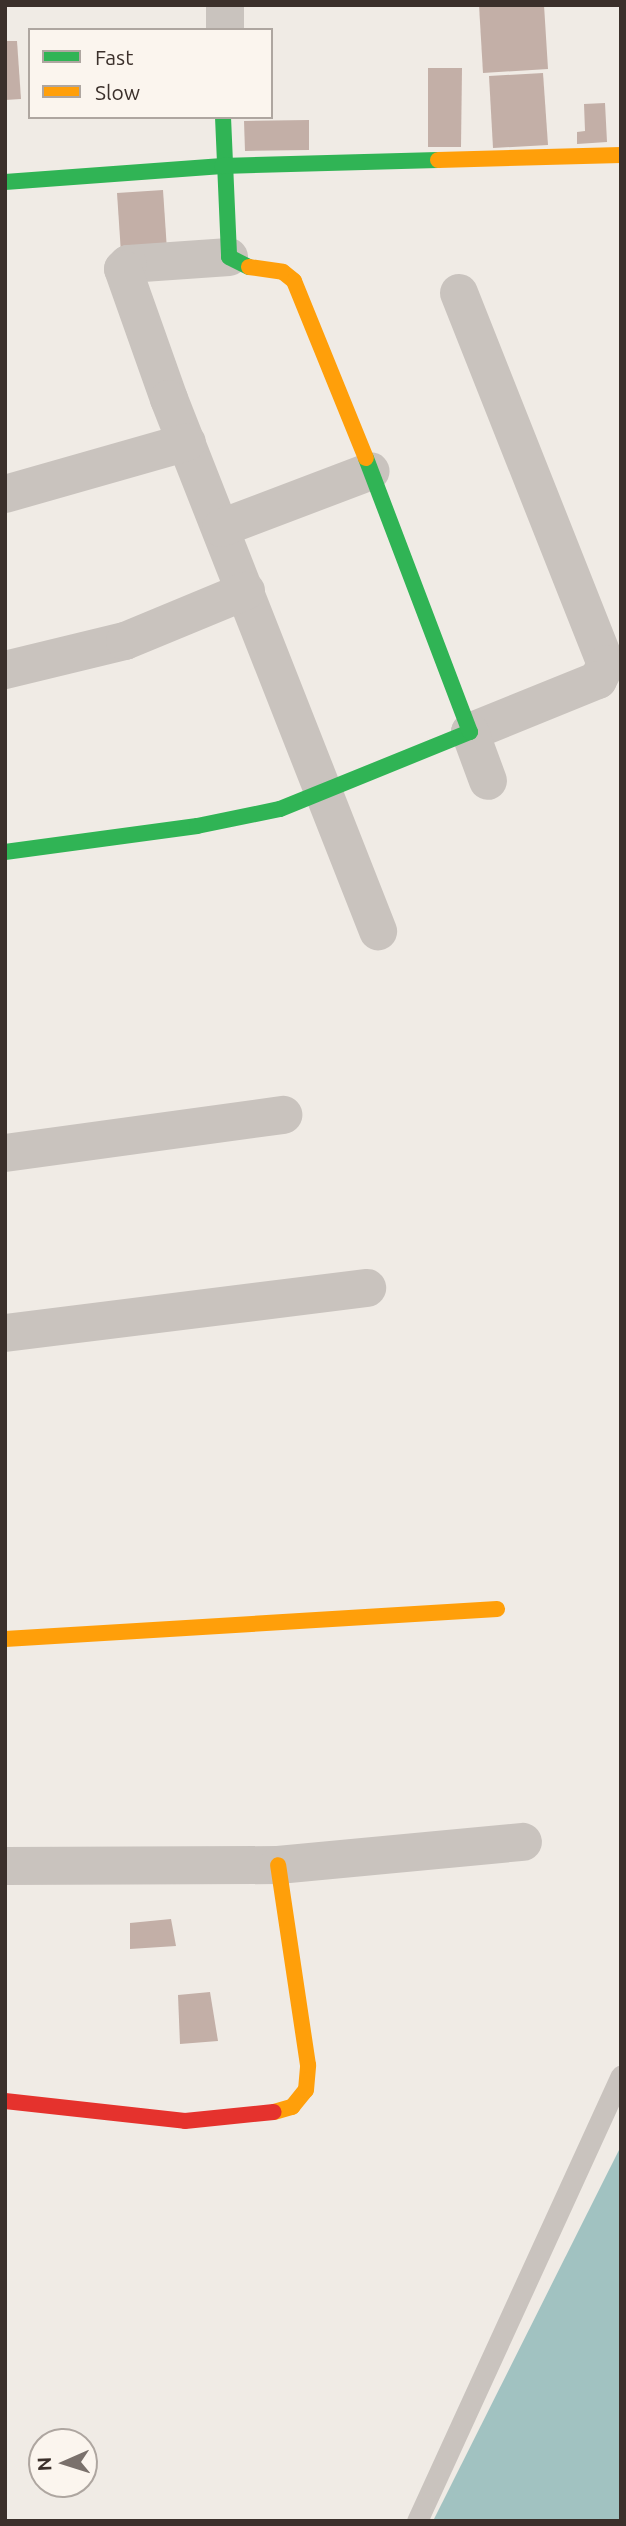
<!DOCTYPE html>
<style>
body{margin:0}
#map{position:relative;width:626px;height:2526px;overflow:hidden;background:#f0ebe5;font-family:Ubuntu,sans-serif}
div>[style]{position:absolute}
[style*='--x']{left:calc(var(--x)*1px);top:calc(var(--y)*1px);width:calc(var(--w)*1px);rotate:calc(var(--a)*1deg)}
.water>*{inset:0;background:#a1c2c1}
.building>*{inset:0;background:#c3afa7}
.lane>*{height:21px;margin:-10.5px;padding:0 10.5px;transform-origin:10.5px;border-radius:10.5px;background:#c9c3be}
.street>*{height:38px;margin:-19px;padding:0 19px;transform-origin:19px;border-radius:19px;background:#c9c3be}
.fast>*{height:16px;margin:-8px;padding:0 8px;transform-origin:8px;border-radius:8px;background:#30b455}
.slow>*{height:16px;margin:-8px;padding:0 8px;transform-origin:8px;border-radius:8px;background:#ff9f0a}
.jam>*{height:16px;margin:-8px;padding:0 8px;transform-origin:8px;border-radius:8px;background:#e5322d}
span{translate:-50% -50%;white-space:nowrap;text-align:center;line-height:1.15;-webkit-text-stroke:5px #fbf5ee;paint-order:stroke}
.frame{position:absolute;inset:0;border:7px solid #3b302b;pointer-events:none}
.legend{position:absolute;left:28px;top:28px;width:245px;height:91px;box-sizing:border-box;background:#fbf5ee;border:2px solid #aea6a0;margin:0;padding:9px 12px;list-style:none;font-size:21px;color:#3b302b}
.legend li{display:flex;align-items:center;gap:14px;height:35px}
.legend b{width:35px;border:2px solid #aea6a0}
.north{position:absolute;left:28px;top:2428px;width:70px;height:70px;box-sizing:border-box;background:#fbf5ee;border:2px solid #aea6a0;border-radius:50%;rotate:267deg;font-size:19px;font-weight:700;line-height:28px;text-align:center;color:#3b302b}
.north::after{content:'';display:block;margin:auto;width:24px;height:32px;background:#7a716c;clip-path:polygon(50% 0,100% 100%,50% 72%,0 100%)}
</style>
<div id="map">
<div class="water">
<div style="clip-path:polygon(621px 2146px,621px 2521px,433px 2521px)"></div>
</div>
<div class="building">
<div style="clip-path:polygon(479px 5px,544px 5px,548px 69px,483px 73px)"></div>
<div style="clip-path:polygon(5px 41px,17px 41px,21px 99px,5px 100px)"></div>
<div style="clip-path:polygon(428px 68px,462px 68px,461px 147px,428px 147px)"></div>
<div style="clip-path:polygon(543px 73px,548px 145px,493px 148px,489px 76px)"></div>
<div style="clip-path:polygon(605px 103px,607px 142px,577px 144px,577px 132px,585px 131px,584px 104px)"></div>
<div style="clip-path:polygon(309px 120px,309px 150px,245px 151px,244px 121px)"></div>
<div style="clip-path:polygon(163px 190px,167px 250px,121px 253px,117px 193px)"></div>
<div style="clip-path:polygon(171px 1919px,176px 1946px,130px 1949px,130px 1923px)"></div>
<div style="clip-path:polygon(210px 1992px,218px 2041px,180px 2044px,178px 1995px)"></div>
</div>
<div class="lane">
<div style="--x:417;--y:2521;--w:490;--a:-65.4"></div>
</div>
<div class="street">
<div style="--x:225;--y:30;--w:25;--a:-90"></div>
<div style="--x:229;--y:257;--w:101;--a:176"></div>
<div style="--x:128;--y:264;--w:7;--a:135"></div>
<div style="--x:123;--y:269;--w:138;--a:70.5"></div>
<div style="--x:169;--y:399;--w:572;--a:68.55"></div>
<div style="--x:459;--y:293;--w:399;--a:68.4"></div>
<div style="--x:606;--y:664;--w:18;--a:117"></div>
<div style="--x:598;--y:680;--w:138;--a:157.9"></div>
<div style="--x:470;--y:732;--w:52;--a:69.8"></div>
<div style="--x:5;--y:494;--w:189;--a:-15.9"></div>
<div style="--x:221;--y:528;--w:160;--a:-20.8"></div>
<div style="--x:5;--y:670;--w:123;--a:-13.6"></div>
<div style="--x:125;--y:641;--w:131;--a:-22.5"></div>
<div style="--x:5;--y:1153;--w:281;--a:-7.8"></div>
<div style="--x:5;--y:1333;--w:365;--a:-7.1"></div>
<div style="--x:5;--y:1866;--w:273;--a:-0.2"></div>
<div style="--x:278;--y:1865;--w:246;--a:-5.4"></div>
</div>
<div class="fast">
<div style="--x:223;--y:117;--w:140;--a:87.5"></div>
<div style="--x:229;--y:257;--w:22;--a:27"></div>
<div style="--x:5;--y:182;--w:218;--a:-4.2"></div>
<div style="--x:222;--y:166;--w:216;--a:-1.6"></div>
<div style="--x:5;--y:852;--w:194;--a:-7.7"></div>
<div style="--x:197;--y:826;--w:85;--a:-11.6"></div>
<div style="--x:280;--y:809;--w:205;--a:-22.1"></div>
<div style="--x:470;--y:732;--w:293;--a:-110.8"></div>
</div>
<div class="slow">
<div style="--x:438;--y:160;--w:183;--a:-1.6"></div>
<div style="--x:249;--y:267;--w:34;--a:8"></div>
<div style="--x:283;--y:272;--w:14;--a:39"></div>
<div style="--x:294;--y:281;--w:191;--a:67.9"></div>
<div style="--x:5;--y:1639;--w:493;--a:-3.5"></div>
<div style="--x:274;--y:2112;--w:19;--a:-16"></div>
<div style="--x:292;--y:2107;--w:22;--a:-51"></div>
<div style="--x:306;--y:2090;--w:25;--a:-85"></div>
<div style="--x:308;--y:2065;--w:202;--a:-98.5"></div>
</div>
<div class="jam">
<div style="--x:5;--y:2101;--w:181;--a:6.3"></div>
<div style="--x:185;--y:2121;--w:89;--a:-5.8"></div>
</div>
<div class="frame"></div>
<ul class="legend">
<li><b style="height:9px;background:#30b455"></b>Fast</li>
<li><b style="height:9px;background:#ff9f0a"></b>Slow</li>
</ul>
<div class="north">N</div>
</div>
